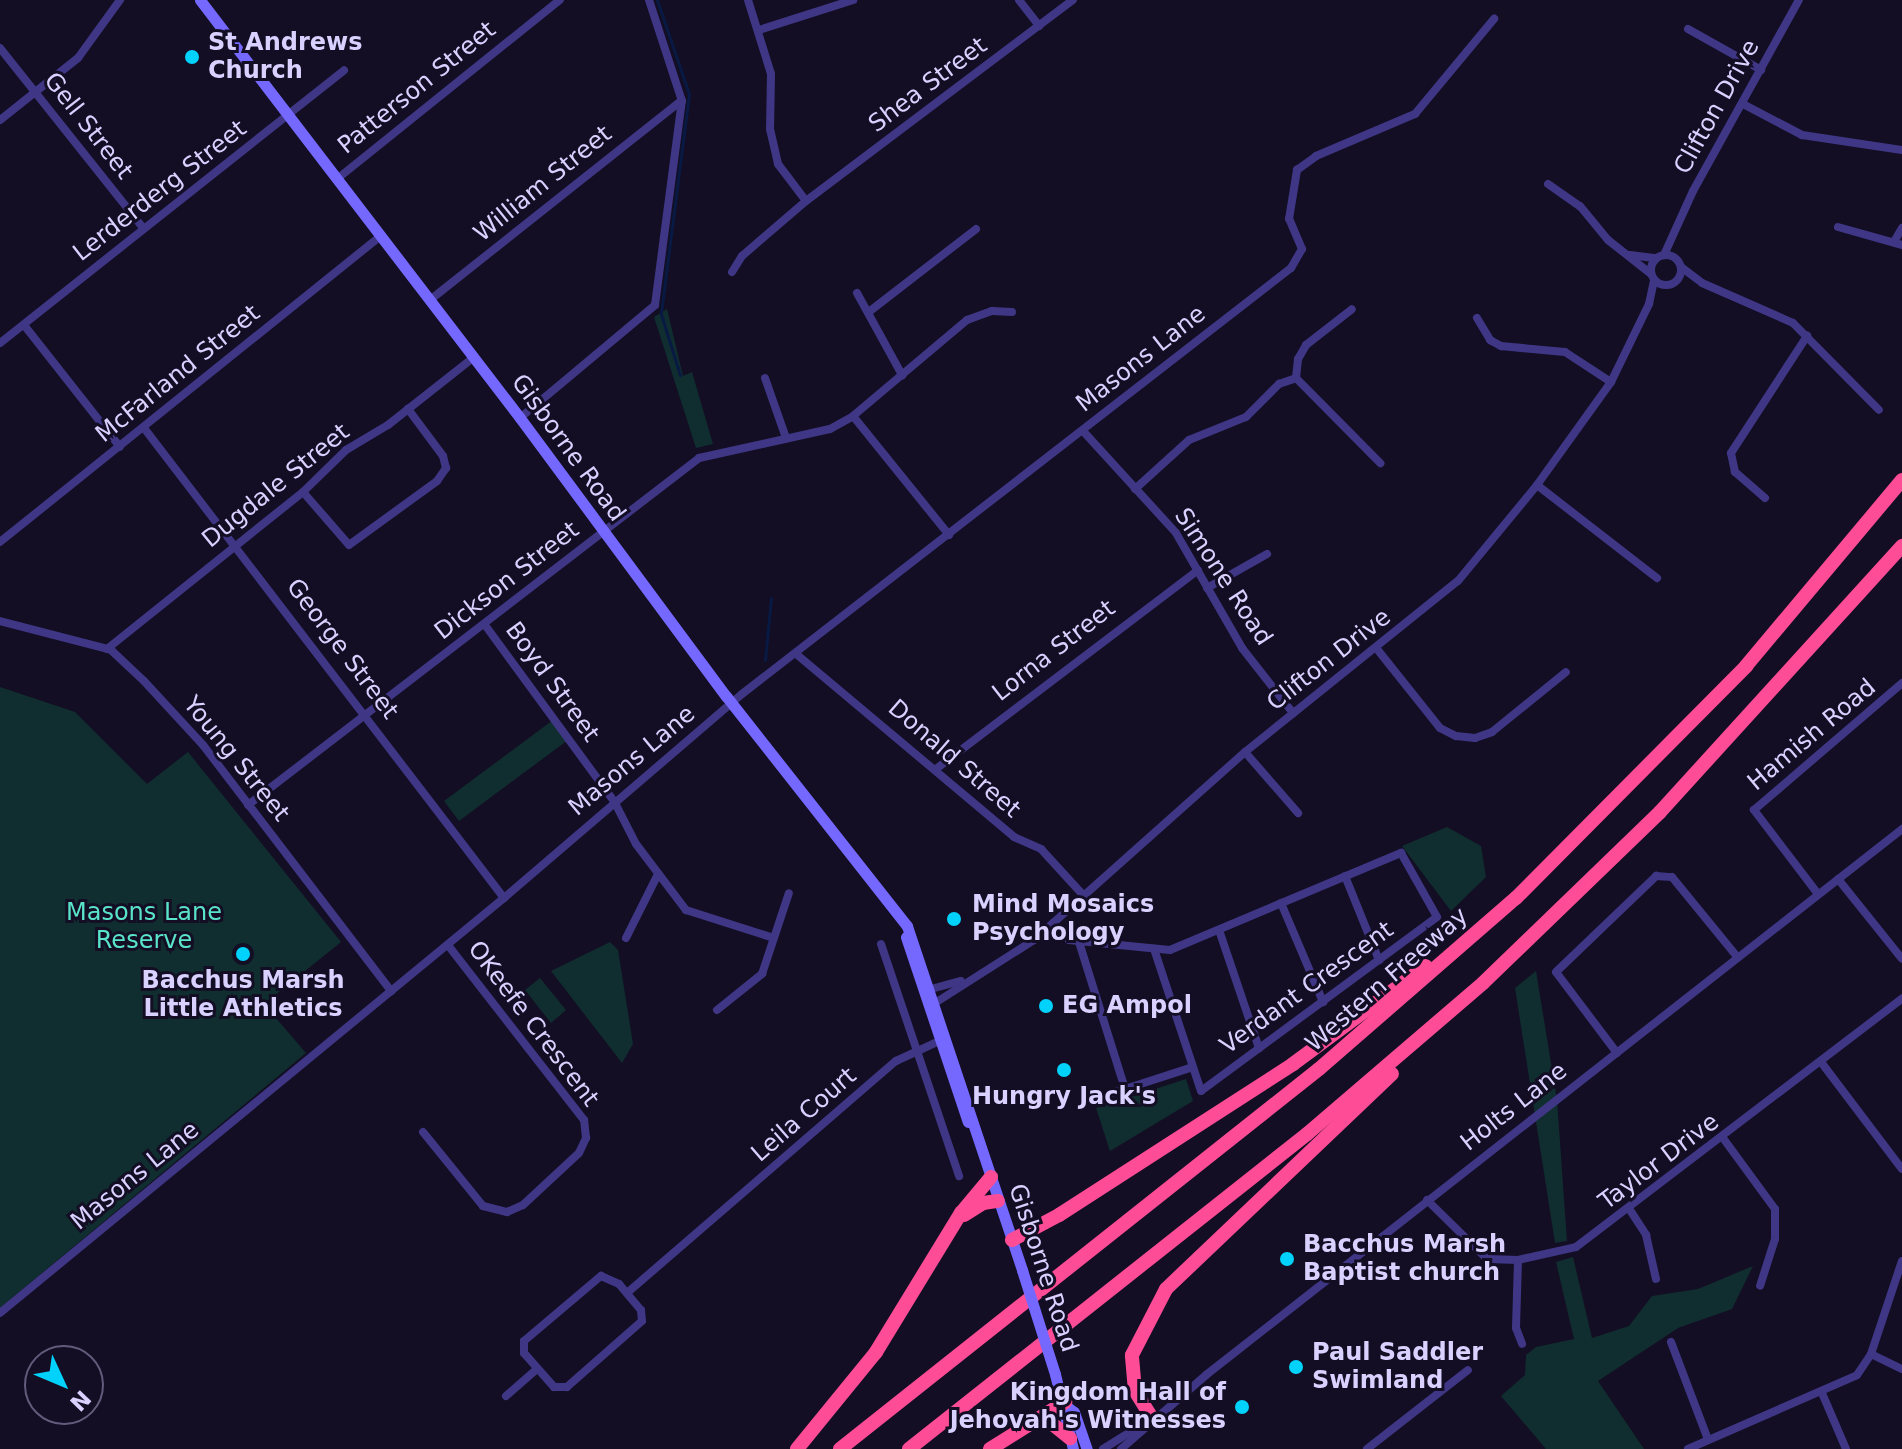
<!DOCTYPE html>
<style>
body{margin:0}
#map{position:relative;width:1902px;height:1449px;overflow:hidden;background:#130e24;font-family:"DejaVu Sans",sans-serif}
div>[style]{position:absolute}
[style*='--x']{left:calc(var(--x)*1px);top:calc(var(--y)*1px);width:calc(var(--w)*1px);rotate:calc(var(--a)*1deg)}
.green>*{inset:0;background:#102e2f}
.stream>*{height:3px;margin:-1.5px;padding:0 1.5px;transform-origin:1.5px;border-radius:1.5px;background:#081a43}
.minor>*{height:8px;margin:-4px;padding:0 4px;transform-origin:4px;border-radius:4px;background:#3f3785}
.minor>.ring{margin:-4px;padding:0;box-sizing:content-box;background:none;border:8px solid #3f3785;border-radius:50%}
.secondary>*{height:11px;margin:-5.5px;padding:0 5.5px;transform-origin:5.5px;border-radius:5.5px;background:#7568ff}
.motorway>*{height:14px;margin:-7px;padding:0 7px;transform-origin:7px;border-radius:7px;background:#ff4c96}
.secondary-bridge>*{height:11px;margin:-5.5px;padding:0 5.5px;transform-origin:5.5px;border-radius:5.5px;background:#7568ff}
.dots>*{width:22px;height:22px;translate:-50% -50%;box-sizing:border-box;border:4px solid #130e24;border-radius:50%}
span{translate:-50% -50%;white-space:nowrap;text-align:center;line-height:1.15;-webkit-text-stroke:6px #130e24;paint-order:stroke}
.poi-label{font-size:24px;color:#d9d1ff;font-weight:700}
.left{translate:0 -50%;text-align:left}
.right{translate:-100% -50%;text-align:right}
.street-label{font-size:24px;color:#d9d1ff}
.park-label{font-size:24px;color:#59e3c9}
.north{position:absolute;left:24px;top:1345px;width:80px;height:80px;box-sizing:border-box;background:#130e24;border:2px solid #625c7c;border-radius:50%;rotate:134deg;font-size:22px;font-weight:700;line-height:32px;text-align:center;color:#d9d1ff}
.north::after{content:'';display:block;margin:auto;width:28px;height:36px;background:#00d2fc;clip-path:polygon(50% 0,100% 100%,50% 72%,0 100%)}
</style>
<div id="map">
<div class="green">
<div style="clip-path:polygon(667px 309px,683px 376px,692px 372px,713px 444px,696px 448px,654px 317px)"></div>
<div style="clip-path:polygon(0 687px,75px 712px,147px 784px,188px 752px,341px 942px,264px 1004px,306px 1053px,0 1308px)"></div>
<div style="clip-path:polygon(553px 720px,568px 740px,459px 821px,444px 801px)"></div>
<div style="clip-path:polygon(1447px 827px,1481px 846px,1486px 877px,1451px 911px,1402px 846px)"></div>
<div style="clip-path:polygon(610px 942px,618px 950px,633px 1044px,622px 1063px,551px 971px)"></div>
<div style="clip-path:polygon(1536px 971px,1557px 1100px,1567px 1241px,1555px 1243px,1515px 988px)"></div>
<div style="clip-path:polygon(540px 978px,566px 1010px,551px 1023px,525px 990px)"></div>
<div style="clip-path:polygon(1186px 1079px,1193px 1101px,1110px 1151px,1096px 1108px)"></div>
<div style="clip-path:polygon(1573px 1257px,1592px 1338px,1629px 1326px,1652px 1296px,1698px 1289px,1753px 1266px,1732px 1309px,1678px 1328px,1598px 1381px,1644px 1449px,1546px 1449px,1501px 1396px,1525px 1375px,1526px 1355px,1536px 1347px,1574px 1339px,1556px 1262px)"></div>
</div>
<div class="stream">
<div style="--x:657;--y:0;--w:99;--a:71.2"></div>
<div style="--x:689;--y:94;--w:222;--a:97.3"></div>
<div style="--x:661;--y:314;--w:64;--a:72.7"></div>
<div style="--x:765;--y:660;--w:62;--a:-84.5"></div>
</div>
<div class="minor">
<div style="--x:748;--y:0;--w:77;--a:72.7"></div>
<div style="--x:771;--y:74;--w:55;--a:91"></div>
<div style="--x:770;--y:129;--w:36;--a:77"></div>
<div style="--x:778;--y:164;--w:46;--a:52.9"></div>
<div style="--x:1019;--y:0;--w:33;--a:52"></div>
<div style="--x:1688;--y:29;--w:84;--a:29.3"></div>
<div style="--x:759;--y:30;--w:99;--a:-17.7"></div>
<div style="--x:0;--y:48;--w:231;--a:51.5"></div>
<div style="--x:1743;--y:104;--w:67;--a:27.7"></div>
<div style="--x:1802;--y:135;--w:101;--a:8.5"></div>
<div style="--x:0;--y:120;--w:100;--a:-38.5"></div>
<div style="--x:78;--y:58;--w:72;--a:-54.1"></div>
<div style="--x:337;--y:179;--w:286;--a:-38.8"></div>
<div style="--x:1548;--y:184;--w:39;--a:35"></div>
<div style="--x:1580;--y:206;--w:44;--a:50.5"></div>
<div style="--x:1608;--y:240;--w:55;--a:38.3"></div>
<div style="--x:1838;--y:227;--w:66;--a:15.7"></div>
<div style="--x:1895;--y:240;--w:14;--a:-60"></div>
<div class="ring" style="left:1651px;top:255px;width:22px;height:22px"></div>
<div style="--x:1630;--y:255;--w:26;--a:7"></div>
<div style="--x:1664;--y:255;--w:70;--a:-65.6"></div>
<div style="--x:1693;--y:191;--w:218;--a:-61"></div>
<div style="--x:1681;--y:267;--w:26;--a:37"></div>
<div style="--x:1702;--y:283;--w:99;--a:23.7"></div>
<div style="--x:1793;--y:323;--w:122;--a:45.3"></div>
<div style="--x:732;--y:272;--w:19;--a:-58"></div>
<div style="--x:742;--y:256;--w:84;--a:-40.7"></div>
<div style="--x:806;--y:201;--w:334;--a:-37"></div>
<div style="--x:857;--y:293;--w:94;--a:61.2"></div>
<div style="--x:430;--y:300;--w:320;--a:-38.4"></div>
<div style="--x:870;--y:311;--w:134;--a:-37.7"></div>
<div style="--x:1477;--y:318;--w:26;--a:59"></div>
<div style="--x:1490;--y:340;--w:13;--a:29"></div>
<div style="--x:1501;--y:346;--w:64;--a:5.4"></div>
<div style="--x:1565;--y:352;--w:55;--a:33.1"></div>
<div style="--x:24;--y:325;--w:155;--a:51.8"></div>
<div style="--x:0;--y:343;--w:439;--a:-38.4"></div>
<div style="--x:765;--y:378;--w:64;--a:70.7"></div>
<div style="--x:1296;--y:378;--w:19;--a:-84"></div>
<div style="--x:1298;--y:359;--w:16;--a:-60"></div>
<div style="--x:1306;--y:345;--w:58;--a:-38"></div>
<div style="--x:853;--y:416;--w:153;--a:51.1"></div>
<div style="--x:520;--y:418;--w:176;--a:-39.9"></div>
<div style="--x:655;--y:305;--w:206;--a:-82.5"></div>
<div style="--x:682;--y:101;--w:106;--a:-108.1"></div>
<div style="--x:144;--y:428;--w:592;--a:52.55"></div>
<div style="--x:1083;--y:431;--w:138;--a:47.6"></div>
<div style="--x:1176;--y:533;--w:133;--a:60.1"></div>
<div style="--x:1242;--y:648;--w:83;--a:51.9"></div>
<div style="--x:1537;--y:485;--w:152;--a:37.8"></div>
<div style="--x:1135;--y:489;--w:73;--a:-42.2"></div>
<div style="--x:1189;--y:440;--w:61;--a:-22"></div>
<div style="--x:1246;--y:417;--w:47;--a:-45"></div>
<div style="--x:1279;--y:384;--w:18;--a:-19"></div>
<div style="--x:1296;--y:378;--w:120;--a:45.3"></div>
<div style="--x:303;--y:492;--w:70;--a:49"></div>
<div style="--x:349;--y:545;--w:109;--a:-36"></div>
<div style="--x:437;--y:481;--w:16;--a:-55"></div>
<div style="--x:446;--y:468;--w:12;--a:-104"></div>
<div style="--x:443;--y:456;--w:59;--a:-126.7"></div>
<div style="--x:1765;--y:498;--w:40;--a:-139"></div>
<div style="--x:1735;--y:472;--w:19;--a:-102"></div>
<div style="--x:1731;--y:453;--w:140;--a:-57"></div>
<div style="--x:0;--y:542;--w:489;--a:-38.8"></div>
<div style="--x:1207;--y:588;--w:69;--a:-29.5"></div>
<div style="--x:0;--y:621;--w:115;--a:14.6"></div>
<div style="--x:111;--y:650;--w:45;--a:43.2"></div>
<div style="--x:144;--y:681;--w:87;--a:47.3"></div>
<div style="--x:203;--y:745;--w:310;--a:52.6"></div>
<div style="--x:485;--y:625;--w:218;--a:53.8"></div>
<div style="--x:614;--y:801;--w:48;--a:62.9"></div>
<div style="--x:636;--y:844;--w:83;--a:52.9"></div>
<div style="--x:686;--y:910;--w:92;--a:17.7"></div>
<div style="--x:107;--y:649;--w:251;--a:-38.7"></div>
<div style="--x:303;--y:492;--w:60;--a:-44.3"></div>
<div style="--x:346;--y:450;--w:49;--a:-30.8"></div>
<div style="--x:388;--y:425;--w:110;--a:-38.3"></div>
<div style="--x:1377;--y:649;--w:101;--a:51.4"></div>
<div style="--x:1440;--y:728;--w:18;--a:27"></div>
<div style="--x:1456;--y:736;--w:19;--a:6"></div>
<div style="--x:1475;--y:738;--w:18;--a:-19"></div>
<div style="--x:1492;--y:732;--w:95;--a:-39"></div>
<div style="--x:795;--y:653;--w:286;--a:40"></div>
<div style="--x:1014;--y:837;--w:30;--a:24"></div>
<div style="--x:1041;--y:849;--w:64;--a:47.5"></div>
<div style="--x:1245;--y:752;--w:81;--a:49"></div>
<div style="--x:936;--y:769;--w:329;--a:-37.2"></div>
<div style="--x:248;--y:805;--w:569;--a:-37.57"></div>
<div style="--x:699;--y:458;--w:134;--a:-12.5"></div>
<div style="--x:830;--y:429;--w:26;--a:-29"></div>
<div style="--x:853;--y:416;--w:149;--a:-40.1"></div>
<div style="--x:967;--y:320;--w:27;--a:-20"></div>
<div style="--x:992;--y:311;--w:20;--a:3"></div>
<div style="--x:1345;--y:876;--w:91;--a:68"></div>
<div style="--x:1838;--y:879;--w:102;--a:51.3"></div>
<div style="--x:1818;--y:894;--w:106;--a:-127.3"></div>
<div style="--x:1754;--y:810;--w:195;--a:-40.6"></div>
<div style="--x:1281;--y:903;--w:108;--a:67"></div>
<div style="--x:1053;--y:923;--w:23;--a:47"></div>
<div style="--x:1069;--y:940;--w:101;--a:5.7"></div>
<div style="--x:1170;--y:950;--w:251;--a:-22.8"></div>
<div style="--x:1401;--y:853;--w:73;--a:60.6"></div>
<div style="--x:1437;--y:917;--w:293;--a:143.6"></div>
<div style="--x:1201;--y:1091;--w:150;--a:-108.3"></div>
<div style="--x:1219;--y:930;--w:125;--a:71.3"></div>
<div style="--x:626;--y:938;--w:72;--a:-63.4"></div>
<div style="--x:1079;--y:942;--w:154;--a:72.6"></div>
<div style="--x:1125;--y:1089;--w:71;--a:-17.9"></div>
<div style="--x:881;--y:944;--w:245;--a:71.4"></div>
<div style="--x:931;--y:989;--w:31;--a:-15"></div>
<div style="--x:935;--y:1003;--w:117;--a:-32.5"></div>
<div style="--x:1034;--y:940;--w:283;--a:-41.7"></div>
<div style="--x:1245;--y:752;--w:273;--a:-38.8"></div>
<div style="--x:1458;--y:581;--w:124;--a:-50.5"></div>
<div style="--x:1537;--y:485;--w:127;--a:-54.3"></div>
<div style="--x:1611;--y:382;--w:87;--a:-64"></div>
<div style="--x:1649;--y:304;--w:25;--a:-78"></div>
<div style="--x:717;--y:1010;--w:58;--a:-38.7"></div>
<div style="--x:762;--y:974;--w:85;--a:-71.6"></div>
<div style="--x:1617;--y:1053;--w:101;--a:-127"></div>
<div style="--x:1556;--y:972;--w:139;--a:-43.8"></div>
<div style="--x:1656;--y:876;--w:16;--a:4"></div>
<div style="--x:1672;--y:877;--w:104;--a:50.8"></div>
<div style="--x:1821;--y:1062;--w:134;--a:52.9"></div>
<div style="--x:1095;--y:1098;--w:31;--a:-17"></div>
<div style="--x:423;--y:1132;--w:95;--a:51"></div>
<div style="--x:483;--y:1206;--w:25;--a:14"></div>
<div style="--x:507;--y:1212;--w:17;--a:-24"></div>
<div style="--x:523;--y:1205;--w:76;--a:-42.9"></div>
<div style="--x:579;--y:1153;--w:17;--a:-65"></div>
<div style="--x:586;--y:1138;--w:18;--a:-96"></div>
<div style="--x:584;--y:1120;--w:222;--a:-127.9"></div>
<div style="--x:1723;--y:1138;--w:88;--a:53.8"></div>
<div style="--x:1775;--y:1209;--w:30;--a:90"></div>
<div style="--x:1775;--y:1239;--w:49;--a:107.7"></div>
<div style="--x:1427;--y:1200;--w:84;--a:44.5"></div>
<div style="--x:1487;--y:1259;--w:31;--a:2"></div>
<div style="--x:1518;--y:1260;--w:59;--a:-12.6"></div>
<div style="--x:1576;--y:1247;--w:410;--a:-37.3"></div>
<div style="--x:1630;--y:1210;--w:30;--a:57"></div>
<div style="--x:1646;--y:1235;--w:45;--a:77.2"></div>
<div style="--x:1518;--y:1260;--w:68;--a:91.7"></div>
<div style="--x:1516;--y:1328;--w:17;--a:69"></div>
<div style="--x:601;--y:1276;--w:20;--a:24"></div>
<div style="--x:619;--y:1284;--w:34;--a:50"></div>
<div style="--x:641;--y:1310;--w:11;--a:85"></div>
<div style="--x:642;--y:1321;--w:100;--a:138.7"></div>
<div style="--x:567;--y:1387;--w:13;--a:180"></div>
<div style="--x:554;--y:1387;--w:45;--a:-131.4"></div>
<div style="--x:524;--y:1353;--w:12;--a:-90"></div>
<div style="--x:524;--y:1341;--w:101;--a:-40.2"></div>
<div style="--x:627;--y:1293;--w:355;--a:-40.8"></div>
<div style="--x:896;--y:1061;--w:45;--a:-24.9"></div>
<div style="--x:0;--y:1313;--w:653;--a:-39.47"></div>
<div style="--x:504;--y:898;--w:313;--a:-40.6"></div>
<div style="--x:742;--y:694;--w:695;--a:-37.81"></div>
<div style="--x:1291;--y:268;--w:22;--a:-60"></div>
<div style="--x:1302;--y:249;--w:33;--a:-113"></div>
<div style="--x:1289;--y:219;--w:50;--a:-80.7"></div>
<div style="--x:1297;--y:170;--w:24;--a:-36"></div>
<div style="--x:1316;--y:156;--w:108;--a:-23"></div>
<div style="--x:1415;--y:114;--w:124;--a:-50.3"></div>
<div style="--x:1671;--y:1342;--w:102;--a:69.2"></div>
<div style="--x:1871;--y:1354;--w:34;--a:26"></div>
<div style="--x:1822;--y:1393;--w:61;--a:66.8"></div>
<div style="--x:506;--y:1396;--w:41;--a:-41.1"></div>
<div style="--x:1103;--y:1449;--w:57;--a:-32"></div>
<div style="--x:1121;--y:1449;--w:113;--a:-41"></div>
<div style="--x:1206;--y:1375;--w:885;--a:-38.11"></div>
<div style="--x:1367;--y:1449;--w:128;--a:-38"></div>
<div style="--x:1688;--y:1449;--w:184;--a:-23.6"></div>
<div style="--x:1857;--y:1375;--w:25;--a:-56"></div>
<div style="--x:1871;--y:1354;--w:98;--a:-71.6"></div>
</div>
<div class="secondary">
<div style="--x:200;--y:0;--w:526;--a:52.56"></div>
<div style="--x:520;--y:418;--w:346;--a:53.5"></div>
<div style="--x:726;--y:696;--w:293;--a:51.8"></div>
<div style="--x:907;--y:926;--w:363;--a:71.5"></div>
<div style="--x:906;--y:937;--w:195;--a:71.5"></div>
<div style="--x:1055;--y:1374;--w:77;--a:76.5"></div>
<div style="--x:1065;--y:1405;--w:11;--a:38"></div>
<div style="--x:1074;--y:1412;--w:39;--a:71"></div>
</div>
<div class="motorway">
<div style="--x:964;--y:1215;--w:22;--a:-32"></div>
<div style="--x:983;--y:1203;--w:15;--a:-8"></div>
<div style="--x:1012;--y:1240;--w:53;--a:-28"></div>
<div style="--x:1059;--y:1215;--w:278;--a:-32.8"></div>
<div style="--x:1293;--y:1064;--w:165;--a:-36.4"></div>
<div style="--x:1152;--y:1418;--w:32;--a:-122"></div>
<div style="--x:1135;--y:1391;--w:36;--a:-95"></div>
<div style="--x:1132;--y:1355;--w:74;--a:-62.7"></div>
<div style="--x:1166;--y:1289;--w:312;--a:-43.6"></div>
<div style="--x:1032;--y:1422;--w:18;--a:0"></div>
<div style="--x:1050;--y:1422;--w:26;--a:39"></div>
<div style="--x:797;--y:1449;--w:125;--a:-50.8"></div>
<div style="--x:876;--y:1352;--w:163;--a:-58.6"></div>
<div style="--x:961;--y:1213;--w:47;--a:-50.2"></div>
<div style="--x:840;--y:1449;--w:611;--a:-38.43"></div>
<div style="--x:1319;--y:1069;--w:261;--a:-41"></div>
<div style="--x:1516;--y:898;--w:327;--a:-45.2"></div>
<div style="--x:1746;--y:666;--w:243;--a:-50"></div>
<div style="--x:909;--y:1449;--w:508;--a:-38.36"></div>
<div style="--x:1307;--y:1134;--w:232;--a:-40.6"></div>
<div style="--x:1483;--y:983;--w:246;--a:-44"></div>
<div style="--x:1660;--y:812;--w:360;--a:-47.7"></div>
<div style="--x:990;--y:1449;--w:89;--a:-32.1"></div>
</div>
<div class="secondary-bridge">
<div style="--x:1022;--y:1270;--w:109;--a:72.4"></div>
</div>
<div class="dots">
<div style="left:192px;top:57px;background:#00d2fc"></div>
<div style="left:954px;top:919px;background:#00d2fc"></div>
<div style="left:243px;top:954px;background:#00d2fc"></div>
<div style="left:1046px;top:1006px;background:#00d2fc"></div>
<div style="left:1064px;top:1070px;background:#00d2fc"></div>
<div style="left:1287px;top:1259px;background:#00d2fc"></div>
<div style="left:1296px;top:1367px;background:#00d2fc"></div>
<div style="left:1242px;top:1407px;background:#00d2fc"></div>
</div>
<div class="poi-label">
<span class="left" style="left:208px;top:57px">St Andrews<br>Church</span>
<span class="left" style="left:972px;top:919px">Mind Mosaics<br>Psychology</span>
<span style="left:243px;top:995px">Bacchus Marsh<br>Little Athletics</span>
<span class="left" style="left:1062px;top:1006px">EG Ampol</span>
<span style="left:1064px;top:1097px">Hungry Jack's</span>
<span class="left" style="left:1303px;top:1259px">Bacchus Marsh<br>Baptist church</span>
<span class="left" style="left:1312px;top:1367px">Paul Saddler<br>Swimland</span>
<span class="right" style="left:1226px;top:1407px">Kingdom Hall of<br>Jehovah's Witnesses</span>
</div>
<div class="street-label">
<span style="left:928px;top:85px;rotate:-37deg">Shea Street</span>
<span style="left:417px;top:88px;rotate:-39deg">Patterson Street</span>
<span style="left:1717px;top:107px;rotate:-61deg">Clifton Drive</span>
<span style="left:88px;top:126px;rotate:52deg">Gell Street</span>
<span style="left:543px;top:184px;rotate:-39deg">William Street</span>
<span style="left:160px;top:191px;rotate:-38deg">Lerderderg Street</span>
<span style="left:1141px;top:359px;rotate:-38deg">Masons Lane</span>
<span style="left:178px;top:374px;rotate:-39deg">McFarland Street</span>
<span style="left:568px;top:448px;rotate:54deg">Gisborne Road</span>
<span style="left:276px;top:486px;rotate:-39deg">Dugdale Street</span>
<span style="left:1223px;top:577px;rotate:57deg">Simone Road</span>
<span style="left:507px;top:581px;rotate:-38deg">Dickson Street</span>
<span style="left:342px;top:649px;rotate:53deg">George Street</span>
<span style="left:1054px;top:651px;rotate:-38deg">Lorna Street</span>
<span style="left:1329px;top:660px;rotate:-38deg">Clifton Drive</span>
<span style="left:552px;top:682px;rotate:54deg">Boyd Street</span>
<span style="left:1812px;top:735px;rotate:-40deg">Hamish Road</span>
<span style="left:236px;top:759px;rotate:51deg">Young Street</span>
<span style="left:954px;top:759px;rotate:41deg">Donald Street</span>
<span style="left:632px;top:761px;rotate:-40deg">Masons Lane</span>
<span style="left:1387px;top:980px;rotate:-41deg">Western Freeway</span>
<span style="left:1307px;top:988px;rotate:-36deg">Verdant Crescent</span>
<span style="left:533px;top:1024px;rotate:53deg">OKeefe Crescent</span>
<span style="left:1514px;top:1107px;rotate:-38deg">Holts Lane</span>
<span style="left:804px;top:1115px;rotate:-41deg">Leila Court</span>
<span style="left:1659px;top:1162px;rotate:-37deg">Taylor Drive</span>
<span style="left:135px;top:1176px;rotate:-39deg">Masons Lane</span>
<span style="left:1043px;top:1268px;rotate:72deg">Gisborne Road</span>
</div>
<div class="park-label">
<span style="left:144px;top:927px">Masons Lane<br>Reserve</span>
</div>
<div class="north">N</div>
</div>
